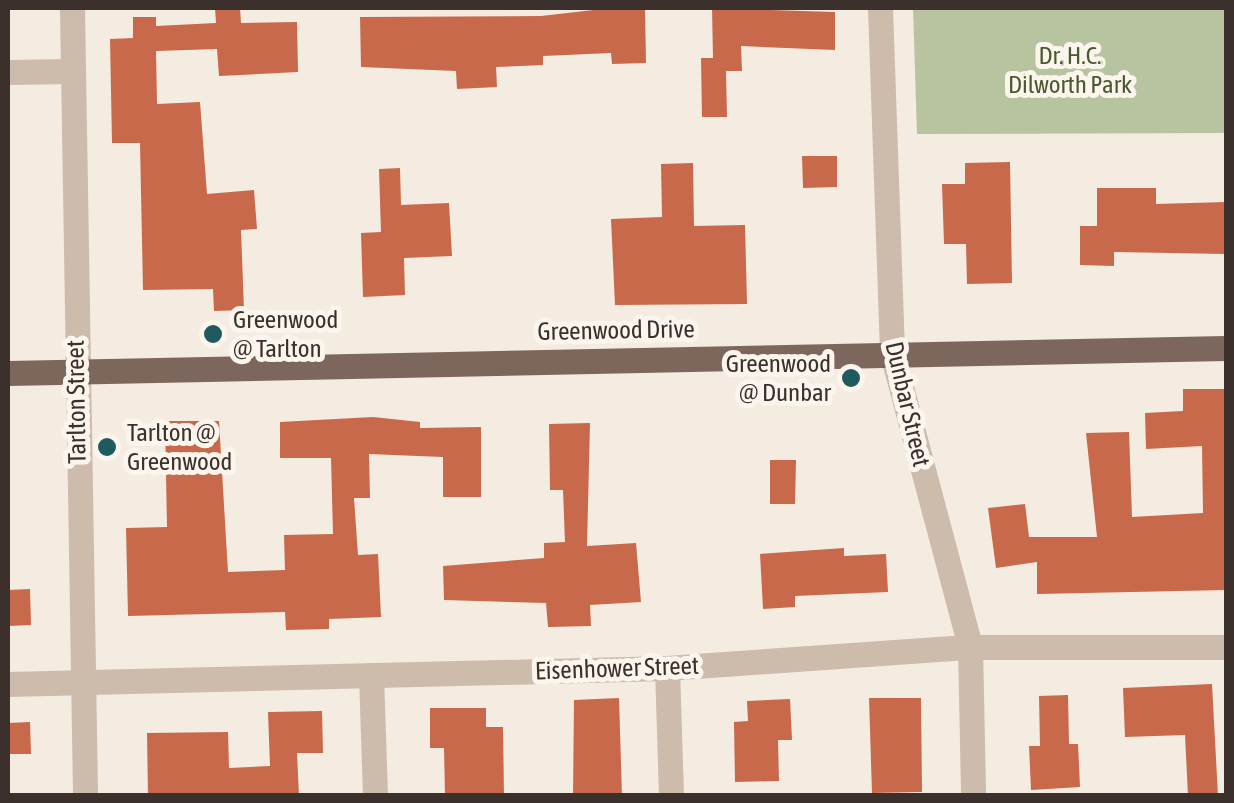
<!DOCTYPE html>
<style>
body{margin:0}
#map{position:relative;width:1234px;height:803px;overflow:hidden;background:#f4ebe1;font-family:"Asap Condensed",sans-serif}
div>[style]{position:absolute}
[style*='--x']{left:calc(var(--x)*1px);top:calc(var(--y)*1px);width:calc(var(--w)*1px);rotate:calc(var(--a)*1deg)}
.green>*{inset:0;background:#b8c4a0}
.building>*{inset:0;background:#c8694b}
.minor>*{height:25px;margin:-12.5px;padding:0 12.5px;transform-origin:12.5px;border-radius:12.5px;background:#cdbbac}
.major>*{height:25px;margin:-12.5px;padding:0 12.5px;transform-origin:12.5px;border-radius:12.5px;background:#7d675c}
.dots>*{width:28px;height:28px;translate:-50% -50%;box-sizing:border-box;border:5px solid #fbf5ee;border-radius:50%}
span{translate:-50% -50%;white-space:nowrap;text-align:center;line-height:1.15;-webkit-text-stroke:10px #fbf5ee;paint-order:stroke}
.park-label{font-size:25px;color:#4a5a2e}
.poi-label{font-size:25px;color:#3b302b}
.left{translate:0 -50%;text-align:left}
.right{translate:-100% -50%;text-align:right}
.street-label{font-size:25px;color:#3b302b}
.frame{position:absolute;inset:0;border:10px solid #3b302b;pointer-events:none}
</style>
<div id="map">
<div class="green">
<div style="clip-path:polygon(913px 8px,1226px 8px,1226px 133px,917px 134px)"></div>
</div>
<div class="building">
<div style="clip-path:polygon(215px 8px,240px 8px,241px 23px,297px 22px,298px 72px,219px 76px,217px 49px,156px 51px,157px 104px,200px 102px,207px 194px,254px 190px,257px 229px,241px 230px,244px 310px,214px 311px,213px 289px,143px 290px,140px 143px,112px 143px,110px 39px,133px 38px,133px 17px,156px 17px,156px 26px,216px 23px)"></div>
<div style="clip-path:polygon(611px 8px,645px 8px,646px 63px,612px 64px,611px 53px,543px 56px,543px 65px,496px 67px,497px 87px,457px 89px,456px 71px,361px 67px,360px 17px,541px 16px)"></div>
<div style="clip-path:polygon(712px 8px,835px 12px,835px 50px,741px 46px,742px 71px,726px 71px,727px 117px,702px 117px,701px 58px,713px 58px)"></div>
<div style="clip-path:polygon(802px 156px,837px 156px,837px 187px,803px 188px)"></div>
<div style="clip-path:polygon(1010px 162px,1012px 283px,967px 284px,966px 244px,944px 244px,942px 184px,965px 184px,965px 163px)"></div>
<div style="clip-path:polygon(693px 163px,694px 226px,745px 225px,747px 304px,615px 305px,611px 219px,662px 217px,661px 164px)"></div>
<div style="clip-path:polygon(400px 168px,401px 205px,449px 203px,452px 256px,404px 258px,405px 295px,363px 297px,361px 233px,381px 232px,379px 169px)"></div>
<div style="clip-path:polygon(1097px 188px,1156px 188px,1156px 204px,1226px 202px,1226px 254px,1114px 252px,1114px 266px,1080px 265px,1080px 226px,1097px 226px)"></div>
<div style="clip-path:polygon(1183px 389px,1226px 389px,1226px 590px,1037px 594px,1037px 562px,996px 568px,988px 508px,1025px 504px,1029px 537px,1097px 537px,1086px 433px,1129px 432px,1132px 517px,1203px 513px,1202px 446px,1146px 449px,1145px 413px,1183px 411px)"></div>
<div style="clip-path:polygon(373px 417px,420px 422px,420px 428px,481px 427px,481px 497px,443px 497px,443px 457px,369px 454px,370px 498px,354px 498px,358px 555px,378px 554px,381px 617px,329px 619px,329px 629px,286px 630px,285px 612px,128px 616px,126px 528px,167px 527px,165px 421px,219px 421px,228px 572px,285px 570px,284px 535px,333px 534px,331px 458px,280px 458px,280px 422px)"></div>
<div style="clip-path:polygon(590px 423px,587px 546px,636px 543px,641px 602px,590px 605px,591px 626px,548px 627px,546px 603px,444px 600px,443px 566px,544px 558px,544px 543px,565px 542px,563px 490px,550px 490px,549px 424px)"></div>
<div style="clip-path:polygon(770px 460px,796px 460px,795px 504px,770px 504px)"></div>
<div style="clip-path:polygon(844px 548px,844px 556px,886px 554px,888px 592px,795px 596px,795px 607px,763px 609px,760px 554px)"></div>
<div style="clip-path:polygon(30px 589px,31px 625px,8px 626px,8px 590px)"></div>
<div style="clip-path:polygon(1212px 684px,1218px 796px,1188px 796px,1185px 735px,1125px 737px,1123px 688px)"></div>
<div style="clip-path:polygon(1068px 695px,1069px 744px,1078px 744px,1080px 787px,1031px 790px,1029px 746px,1040px 746px,1039px 696px)"></div>
<div style="clip-path:polygon(619px 698px,622px 796px,573px 796px,574px 700px)"></div>
<div style="clip-path:polygon(869px 698px,921px 698px,922px 792px,872px 793px)"></div>
<div style="clip-path:polygon(790px 699px,792px 740px,778px 740px,779px 781px,735px 782px,734px 722px,748px 721px,747px 701px)"></div>
<div style="clip-path:polygon(430px 708px,486px 708px,486px 727px,503px 727px,504px 796px,445px 796px,444px 748px,430px 748px)"></div>
<div style="clip-path:polygon(322px 711px,323px 753px,297px 753px,299px 796px,148px 796px,147px 733px,228px 732px,229px 768px,270px 766px,268px 712px)"></div>
<div style="clip-path:polygon(30px 722px,31px 754px,8px 754px,8px 723px)"></div>
</div>
<div class="minor">
<div style="--x:72;--y:8;--w:788;--a:89.05"></div>
<div style="--x:880;--y:8;--w:345;--a:88"></div>
<div style="--x:892;--y:353;--w:304;--a:75.1"></div>
<div style="--x:970;--y:647;--w:149;--a:88.8"></div>
<div style="--x:8;--y:72;--w:63;--a:-0.9"></div>
<div style="--x:667;--y:668;--w:128;--a:88.2"></div>
<div style="--x:371;--y:675;--w:121;--a:88.1"></div>
<div style="--x:8;--y:684;--w:659;--a:-1.39"></div>
<div style="--x:667;--y:668;--w:304;--a:-4"></div>
<div style="--x:970;--y:647;--w:256;--a:0"></div>
</div>
<div class="major">
<div style="--x:8;--y:373;--w:1218;--a:-1.18"></div>
</div>
<div class="dots">
<div style="left:213px;top:334px;background:#1f5a5e"></div>
<div style="left:851px;top:378px;background:#1f5a5e"></div>
<div style="left:107px;top:447px;background:#1f5a5e"></div>
</div>
<div class="park-label">
<span style="left:1070px;top:70px">Dr. H.C.<br>Dilworth Park</span>
</div>
<div class="poi-label">
<span class="left" style="left:233px;top:334px">Greenwood<br>@ Tarlton</span>
<span class="right" style="left:831px;top:378px">Greenwood<br>@ Dunbar</span>
<span class="left" style="left:127px;top:447px">Tarlton @<br>Greenwood</span>
</div>
<div class="street-label">
<span style="left:616px;top:330px;rotate:-1deg">Greenwood Drive</span>
<span style="left:76px;top:402px;rotate:-91deg">Tarlton Street</span>
<span style="left:908px;top:404px;rotate:77deg">Dunbar Street</span>
<span style="left:617px;top:668px;rotate:-2deg">Eisenhower Street</span>
</div>
<div class="frame"></div>
</div>
